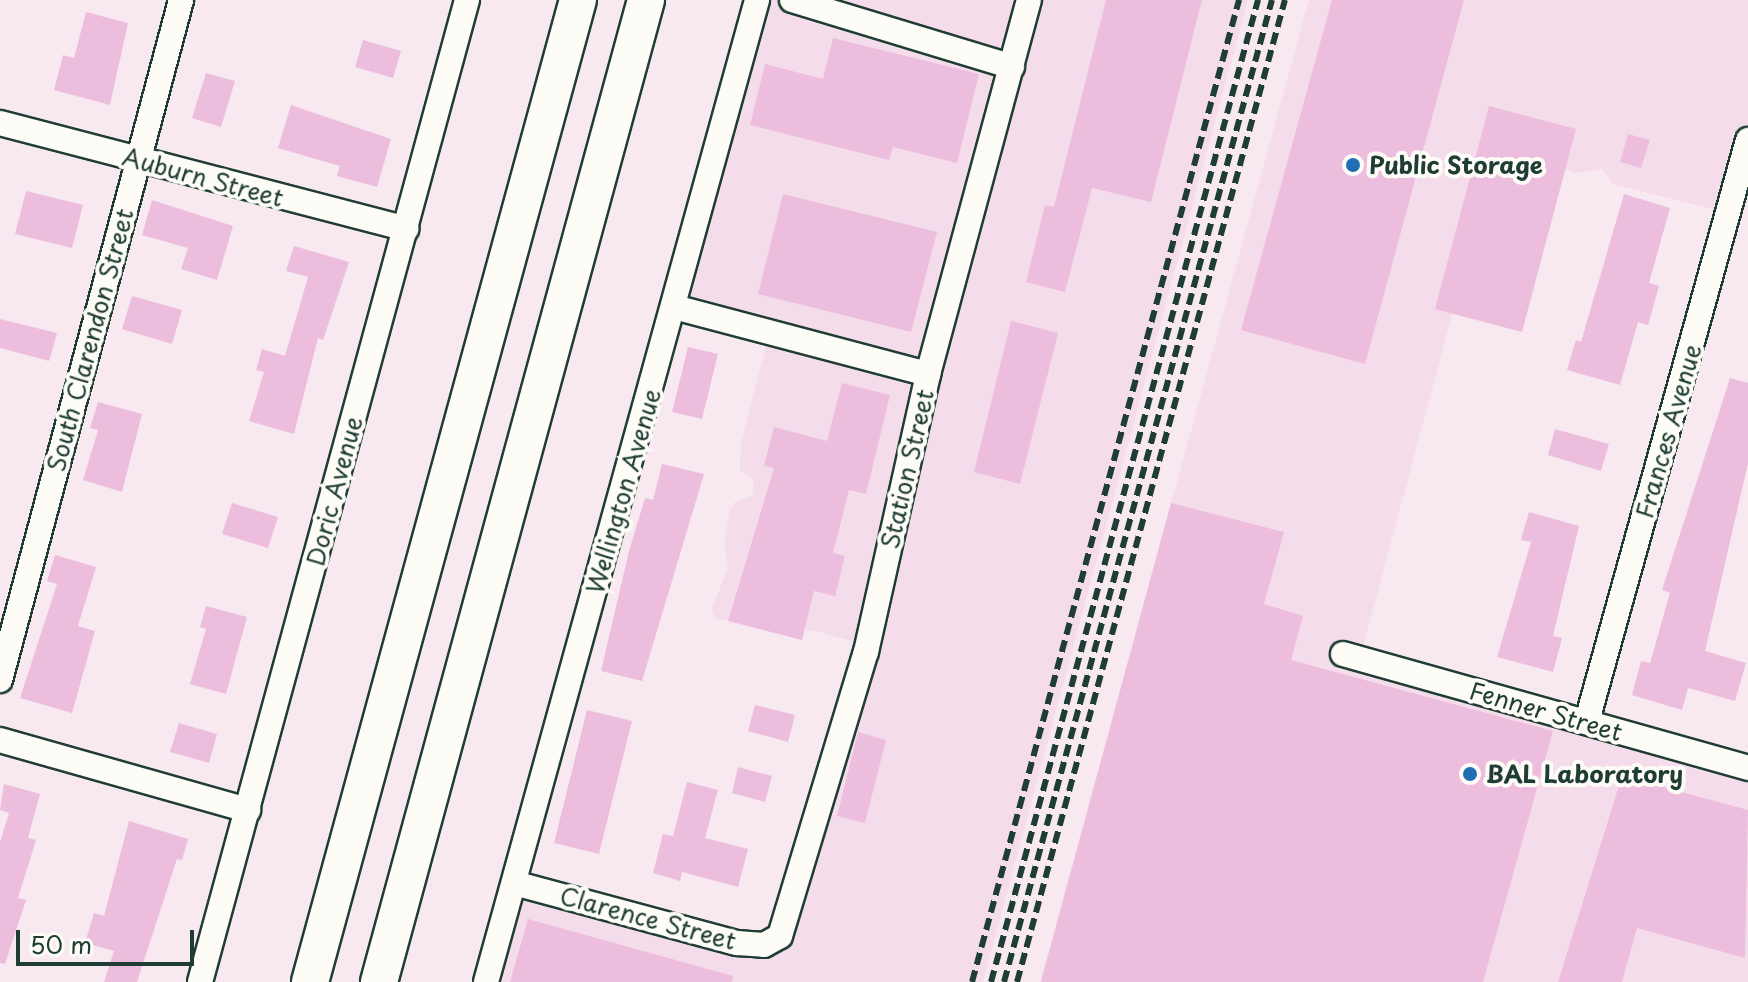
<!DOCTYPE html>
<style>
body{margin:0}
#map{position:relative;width:1748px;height:982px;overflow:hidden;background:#f8e9f0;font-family:"Playpen Sans",sans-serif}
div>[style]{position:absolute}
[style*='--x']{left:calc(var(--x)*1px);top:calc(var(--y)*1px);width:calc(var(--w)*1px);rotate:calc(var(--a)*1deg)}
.built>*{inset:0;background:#f5dceb}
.building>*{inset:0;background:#edbdde}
.roads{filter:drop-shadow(2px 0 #1f3d34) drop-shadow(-2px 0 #1f3d34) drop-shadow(0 2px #1f3d34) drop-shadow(0 -2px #1f3d34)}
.minor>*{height:24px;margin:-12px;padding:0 12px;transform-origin:12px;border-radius:12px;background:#fdfcf7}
.highway>*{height:36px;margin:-18px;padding:0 18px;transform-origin:18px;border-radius:18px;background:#fdfcf7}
.rail>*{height:6px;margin-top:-3px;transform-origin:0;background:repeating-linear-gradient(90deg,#1f3d34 0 12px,transparent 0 18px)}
.dots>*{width:22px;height:22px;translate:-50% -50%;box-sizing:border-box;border:4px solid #fdfcf7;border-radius:50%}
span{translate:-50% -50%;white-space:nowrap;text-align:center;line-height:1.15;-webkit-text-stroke:8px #fdfcf7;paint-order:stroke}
.poi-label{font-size:24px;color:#1f3d34;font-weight:700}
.left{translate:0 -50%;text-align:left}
.street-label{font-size:24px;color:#1f3d34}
.scale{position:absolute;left:16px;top:930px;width:178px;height:36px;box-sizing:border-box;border:4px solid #1f3d34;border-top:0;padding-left:10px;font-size:24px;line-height:28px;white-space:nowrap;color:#1f3d34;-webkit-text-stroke:6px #fdfcf7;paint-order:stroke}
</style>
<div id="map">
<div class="built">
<div style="clip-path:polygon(757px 0,1248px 0,983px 982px,487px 982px,512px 891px,771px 939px,866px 645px,819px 632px,715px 619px,712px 608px,728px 568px,724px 542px,730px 510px,735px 502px,752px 496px,754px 480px,740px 471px,741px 442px,769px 336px,677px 306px)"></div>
<div style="clip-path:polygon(1309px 0,1748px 0,1748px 159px,1731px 214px,1613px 184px,1602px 169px,1576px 173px,1497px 147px,1360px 658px,1748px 768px,1748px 982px,1040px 982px)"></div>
</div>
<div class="building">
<div style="clip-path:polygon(1106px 0,1202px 0,1151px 202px,1092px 188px,1065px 292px,1026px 282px,1045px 205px,1054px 207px)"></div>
<div style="clip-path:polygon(1332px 0,1464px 0,1365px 364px,1241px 330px)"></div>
<div style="clip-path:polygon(86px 12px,128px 23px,110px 105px,54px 90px,63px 55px,74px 58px)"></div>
<div style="clip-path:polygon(833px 38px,979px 74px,957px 163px,893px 147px,889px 160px,750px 125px,765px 64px,823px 79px)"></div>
<div style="clip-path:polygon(363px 40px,401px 51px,393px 78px,355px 67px)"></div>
<div style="clip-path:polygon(206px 73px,235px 81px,221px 127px,192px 118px)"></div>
<div style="clip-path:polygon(291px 105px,391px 139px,377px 187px,337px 176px,340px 166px,278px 148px)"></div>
<div style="clip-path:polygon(1489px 106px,1576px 129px,1522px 332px,1435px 309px)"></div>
<div style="clip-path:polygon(1628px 134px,1650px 140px,1641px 168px,1620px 162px)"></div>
<div style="clip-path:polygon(26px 191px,83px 205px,72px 248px,15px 234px)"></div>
<div style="clip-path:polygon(783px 194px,937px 232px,911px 332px,758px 294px)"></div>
<div style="clip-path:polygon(1624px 194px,1670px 208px,1649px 283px,1659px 286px,1648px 325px,1638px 322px,1620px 385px,1567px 370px,1576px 340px,1581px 342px)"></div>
<div style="clip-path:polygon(152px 200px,233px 226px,217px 280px,181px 269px,188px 248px,142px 235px)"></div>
<div style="clip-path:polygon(294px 246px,349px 262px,323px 340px,318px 338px,294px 434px,249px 421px,264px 372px,256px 370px,262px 349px,285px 356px,308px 277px,286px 271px)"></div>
<div style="clip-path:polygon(132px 296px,182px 310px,172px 344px,122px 329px)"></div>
<div style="clip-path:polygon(0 319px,57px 333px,49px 361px,0 348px)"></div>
<div style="clip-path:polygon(1011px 321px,1058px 333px,1020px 484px,974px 472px)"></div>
<div style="clip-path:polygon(688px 347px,718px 354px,702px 419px,672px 412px)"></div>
<div style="clip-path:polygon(1730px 378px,1748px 383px,1748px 463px,1705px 651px,1746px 663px,1735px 701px,1688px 688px,1682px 710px,1632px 695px,1641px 661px,1650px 663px,1670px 593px,1662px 590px)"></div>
<div style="clip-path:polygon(842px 383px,890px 395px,866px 494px,849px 490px,833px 553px,845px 556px,835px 596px,814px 591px,802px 640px,728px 621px,774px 468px,764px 466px,774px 427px,827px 441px)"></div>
<div style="clip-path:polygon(98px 402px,142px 414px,122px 492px,83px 480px,98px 430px,90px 428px)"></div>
<div style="clip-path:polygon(1555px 429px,1609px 444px,1601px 471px,1548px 455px)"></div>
<div style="clip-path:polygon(662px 464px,704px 474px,642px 681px,601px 671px,629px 551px,645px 498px,653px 500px)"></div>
<div style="clip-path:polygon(232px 503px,278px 517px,268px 548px,222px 534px)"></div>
<div style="clip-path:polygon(1171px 503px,1284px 532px,1264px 604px,1303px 616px,1291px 660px,1553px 731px,1483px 982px,1041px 982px)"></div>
<div style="clip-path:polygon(1529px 512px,1579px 526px,1553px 636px,1562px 638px,1553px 672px,1497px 657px,1531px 542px,1521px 540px)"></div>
<div style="clip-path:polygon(55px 555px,96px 567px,78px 626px,95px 631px,72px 713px,20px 698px,57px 584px,47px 581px)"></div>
<div style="clip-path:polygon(206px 606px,247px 617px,226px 694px,190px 684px,206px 629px,200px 627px)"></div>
<div style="clip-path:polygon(755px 705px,795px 715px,788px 742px,748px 731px)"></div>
<div style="clip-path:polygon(587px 710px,632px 721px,599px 854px,554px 843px)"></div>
<div style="clip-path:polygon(179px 723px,217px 734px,209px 763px,170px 752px)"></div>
<div style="clip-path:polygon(858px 732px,886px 740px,865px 823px,837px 816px)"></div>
<div style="clip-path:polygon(738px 767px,772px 776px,765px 802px,732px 793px)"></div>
<div style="clip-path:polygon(1622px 776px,1748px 810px,1745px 958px,1637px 928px,1622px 982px,1558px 982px)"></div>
<div style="clip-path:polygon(687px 782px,718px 790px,705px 838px,748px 849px,738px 887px,682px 872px,680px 881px,653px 873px,663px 834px,673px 836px)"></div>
<div style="clip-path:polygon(4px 784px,40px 794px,28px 838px,36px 840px,18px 898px,26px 900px,5px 964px,0 963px,0 842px,9px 813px,0 810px)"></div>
<div style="clip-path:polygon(129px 821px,188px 839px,182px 860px,177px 859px,137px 982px,104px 982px,114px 951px,85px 943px,94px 913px,104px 916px)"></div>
<div style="clip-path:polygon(528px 919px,733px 976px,732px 982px,510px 982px)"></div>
</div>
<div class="roads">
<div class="minor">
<div style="--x:792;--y:0;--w:230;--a:16.9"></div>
<div style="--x:0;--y:123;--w:420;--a:14.6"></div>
<div style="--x:674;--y:307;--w:263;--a:14.8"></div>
<div style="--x:1343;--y:654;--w:421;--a:15.7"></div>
<div style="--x:0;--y:680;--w:704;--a:-75.09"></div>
<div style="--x:1587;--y:721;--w:603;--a:-74.51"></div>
<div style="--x:0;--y:740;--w:258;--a:15.8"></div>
<div style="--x:514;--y:883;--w:231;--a:15.1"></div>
<div style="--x:737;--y:943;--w:27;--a:4"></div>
<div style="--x:764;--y:945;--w:18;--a:-29"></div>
<div style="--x:780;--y:936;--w:297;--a:-73.2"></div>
<div style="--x:866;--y:652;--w:285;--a:-77.4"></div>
<div style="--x:928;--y:374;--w:387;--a:-74.9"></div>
<div style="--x:200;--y:982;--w:1018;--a:-74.79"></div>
<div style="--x:486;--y:982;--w:1019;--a:-74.57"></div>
</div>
<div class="highway">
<div style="--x:310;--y:982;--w:1018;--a:-74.74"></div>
<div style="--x:379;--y:982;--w:1018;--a:-74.79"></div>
</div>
</div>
<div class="rail">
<div style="--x:972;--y:982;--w:1018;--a:-74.79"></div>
<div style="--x:991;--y:982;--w:1018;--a:-74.79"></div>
<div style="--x:1004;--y:982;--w:1018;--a:-74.74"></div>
<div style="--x:1017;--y:982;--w:1018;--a:-74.74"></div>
</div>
<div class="dots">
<div style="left:1353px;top:165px;background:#1f6fb2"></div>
<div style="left:1470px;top:774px;background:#1f6fb2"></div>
</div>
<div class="poi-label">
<span class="left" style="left:1369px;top:165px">Public Storage</span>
<span class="left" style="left:1486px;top:774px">BAL Laboratory</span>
</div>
<div class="street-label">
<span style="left:203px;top:177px;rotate:15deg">Auburn Street</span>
<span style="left:90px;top:340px;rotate:-75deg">South Clarendon Street</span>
<span style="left:1668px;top:431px;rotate:-74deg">Frances Avenue</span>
<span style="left:907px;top:469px;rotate:-77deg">Station Street</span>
<span style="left:334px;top:491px;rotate:-75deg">Doric Avenue</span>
<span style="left:623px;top:491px;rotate:-74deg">Wellington Avenue</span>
<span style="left:1546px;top:711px;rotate:16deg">Fenner Street</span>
<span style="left:648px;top:918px;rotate:15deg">Clarence Street</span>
</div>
<div class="scale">50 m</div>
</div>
